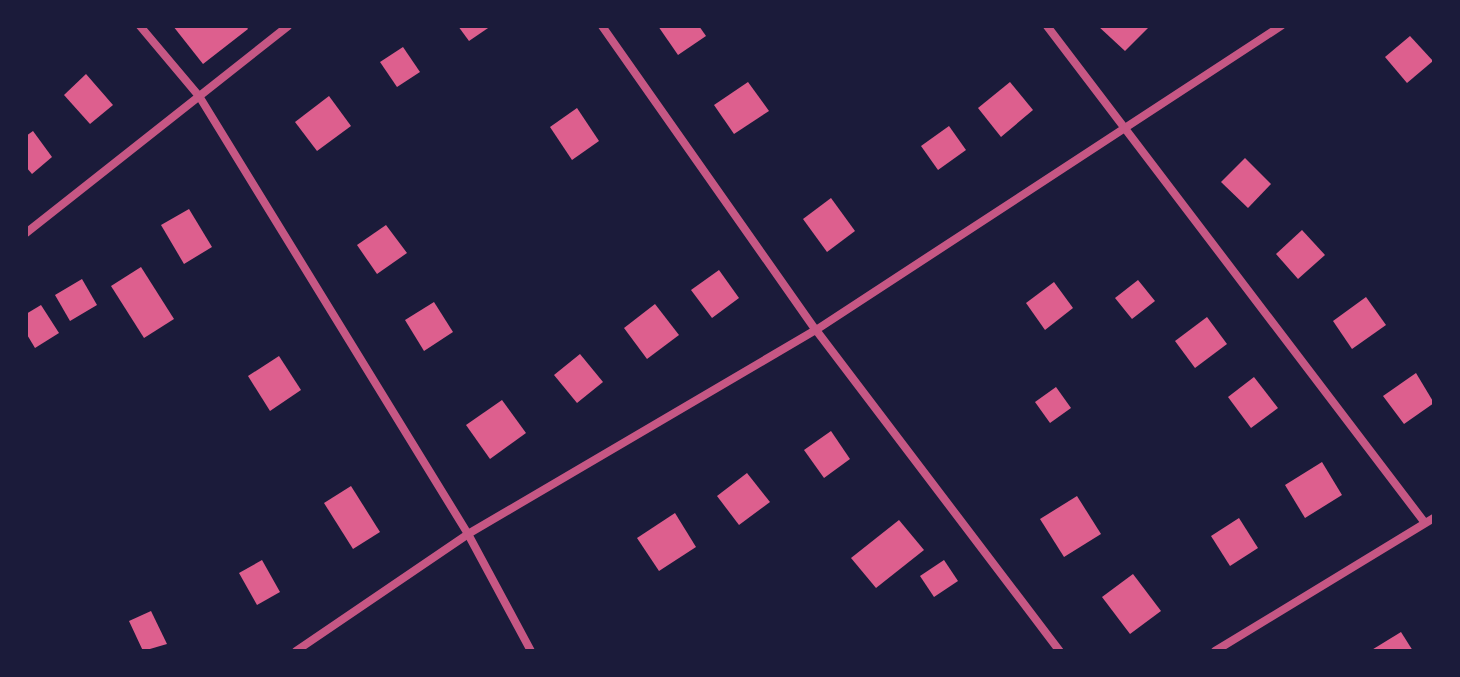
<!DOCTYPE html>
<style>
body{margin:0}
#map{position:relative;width:1460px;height:677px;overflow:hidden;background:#1b1b3a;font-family:"Nunito Sans",sans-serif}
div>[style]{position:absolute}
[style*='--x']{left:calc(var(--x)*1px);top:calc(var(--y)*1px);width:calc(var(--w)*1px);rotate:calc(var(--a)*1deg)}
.building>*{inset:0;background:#dd5f8e}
.minor>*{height:8px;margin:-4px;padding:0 4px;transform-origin:4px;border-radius:4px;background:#c65784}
span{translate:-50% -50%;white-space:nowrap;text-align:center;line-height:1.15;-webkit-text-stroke:8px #1b1b3a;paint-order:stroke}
.frame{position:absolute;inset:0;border:28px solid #1b1b3a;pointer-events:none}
</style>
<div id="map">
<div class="building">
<div style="clip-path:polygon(173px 26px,246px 26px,248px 29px,203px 64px)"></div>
<div style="clip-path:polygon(458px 26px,491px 26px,469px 41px)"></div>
<div style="clip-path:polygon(658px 26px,699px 26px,706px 36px,678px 55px)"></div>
<div style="clip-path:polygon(1098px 26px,1150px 26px,1125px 51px)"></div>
<div style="clip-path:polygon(1410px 36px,1433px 61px,1407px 83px,1385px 57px)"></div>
<div style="clip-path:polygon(403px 47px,420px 72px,397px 87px,380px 62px)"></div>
<div style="clip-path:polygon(86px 74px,113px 105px,90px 124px,64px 95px)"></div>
<div style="clip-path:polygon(748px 82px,769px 111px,734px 134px,714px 105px)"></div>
<div style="clip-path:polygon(1010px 82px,1033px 110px,1001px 137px,978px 108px)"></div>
<div style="clip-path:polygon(329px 96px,351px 126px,317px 151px,295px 122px)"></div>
<div style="clip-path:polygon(577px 108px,599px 141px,572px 160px,550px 127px)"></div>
<div style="clip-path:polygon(949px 126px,966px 150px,938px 170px,921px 146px)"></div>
<div style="clip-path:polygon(33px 131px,52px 157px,32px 174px,26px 167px,26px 136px)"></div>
<div style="clip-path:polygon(1245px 158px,1271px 184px,1248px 208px,1221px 182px)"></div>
<div style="clip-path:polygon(831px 198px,855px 231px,827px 252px,803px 219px)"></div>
<div style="clip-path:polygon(189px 209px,212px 247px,184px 264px,161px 225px)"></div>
<div style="clip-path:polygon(386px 225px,407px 253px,377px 274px,357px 245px)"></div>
<div style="clip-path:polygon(1302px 230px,1325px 255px,1298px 279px,1276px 254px)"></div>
<div style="clip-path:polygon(141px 267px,174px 319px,144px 338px,111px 286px)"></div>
<div style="clip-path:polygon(719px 270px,739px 298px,712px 318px,691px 290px)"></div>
<div style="clip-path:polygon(82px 279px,97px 305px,70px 321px,55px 295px)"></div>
<div style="clip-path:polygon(1138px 280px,1155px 301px,1132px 319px,1115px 298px)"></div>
<div style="clip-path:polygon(1054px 282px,1073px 308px,1045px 330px,1026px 303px)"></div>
<div style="clip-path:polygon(1366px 297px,1386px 325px,1352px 349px,1333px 321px)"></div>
<div style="clip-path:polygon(434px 302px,453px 332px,424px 351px,405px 320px)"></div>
<div style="clip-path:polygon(655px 304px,679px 335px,647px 359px,624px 328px)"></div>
<div style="clip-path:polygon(41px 305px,59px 333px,35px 348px,26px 333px,26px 314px)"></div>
<div style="clip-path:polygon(1207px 317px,1227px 344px,1195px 368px,1175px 341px)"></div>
<div style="clip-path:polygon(580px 354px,603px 382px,577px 403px,554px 375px)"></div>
<div style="clip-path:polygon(279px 356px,301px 390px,270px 411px,248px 376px)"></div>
<div style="clip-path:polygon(1416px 373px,1434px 403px,1404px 424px,1383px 396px)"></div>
<div style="clip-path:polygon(1254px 377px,1278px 408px,1251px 428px,1228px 397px)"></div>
<div style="clip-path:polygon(1056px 387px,1071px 408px,1050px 423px,1035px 402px)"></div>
<div style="clip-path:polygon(502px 400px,526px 433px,490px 459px,466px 425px)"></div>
<div style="clip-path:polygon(831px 431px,850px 459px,824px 478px,804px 450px)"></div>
<div style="clip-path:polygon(1322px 462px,1342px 495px,1305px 518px,1285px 485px)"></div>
<div style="clip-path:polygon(747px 473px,770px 502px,739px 525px,717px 496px)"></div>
<div style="clip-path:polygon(351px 486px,380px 532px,353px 549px,324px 503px)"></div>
<div style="clip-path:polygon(1077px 496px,1101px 534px,1064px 557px,1040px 519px)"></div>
<div style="clip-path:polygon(675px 513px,696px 547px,659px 571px,637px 538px)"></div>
<div style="clip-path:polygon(1239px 518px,1258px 548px,1230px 566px,1211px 536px)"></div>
<div style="clip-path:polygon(899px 520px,924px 550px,876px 588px,851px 558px)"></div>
<div style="clip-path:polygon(262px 560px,280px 592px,257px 605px,239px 573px)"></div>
<div style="clip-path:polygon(944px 560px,958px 581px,934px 597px,920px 576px)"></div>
<div style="clip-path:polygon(1133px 574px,1161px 611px,1130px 634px,1102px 597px)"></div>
<div style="clip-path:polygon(151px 611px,167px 644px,143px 651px,129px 621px)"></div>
<div style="clip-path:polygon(1401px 632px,1413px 651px,1370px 651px)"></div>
</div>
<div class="minor">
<div style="--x:140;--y:26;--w:92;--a:49.9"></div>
<div style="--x:199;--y:96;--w:514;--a:58.44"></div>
<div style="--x:468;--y:534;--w:133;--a:61.7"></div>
<div style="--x:602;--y:26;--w:372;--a:54.9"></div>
<div style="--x:816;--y:330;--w:403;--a:52.8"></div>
<div style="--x:1047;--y:26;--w:624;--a:52.74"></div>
<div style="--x:26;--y:233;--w:334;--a:-38.3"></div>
<div style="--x:296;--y:651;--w:208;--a:-34.2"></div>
<div style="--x:468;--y:534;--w:403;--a:-30.4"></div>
<div style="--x:816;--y:330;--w:556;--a:-33.18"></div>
<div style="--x:1215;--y:651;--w:256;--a:-31.3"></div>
</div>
<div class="frame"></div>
</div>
